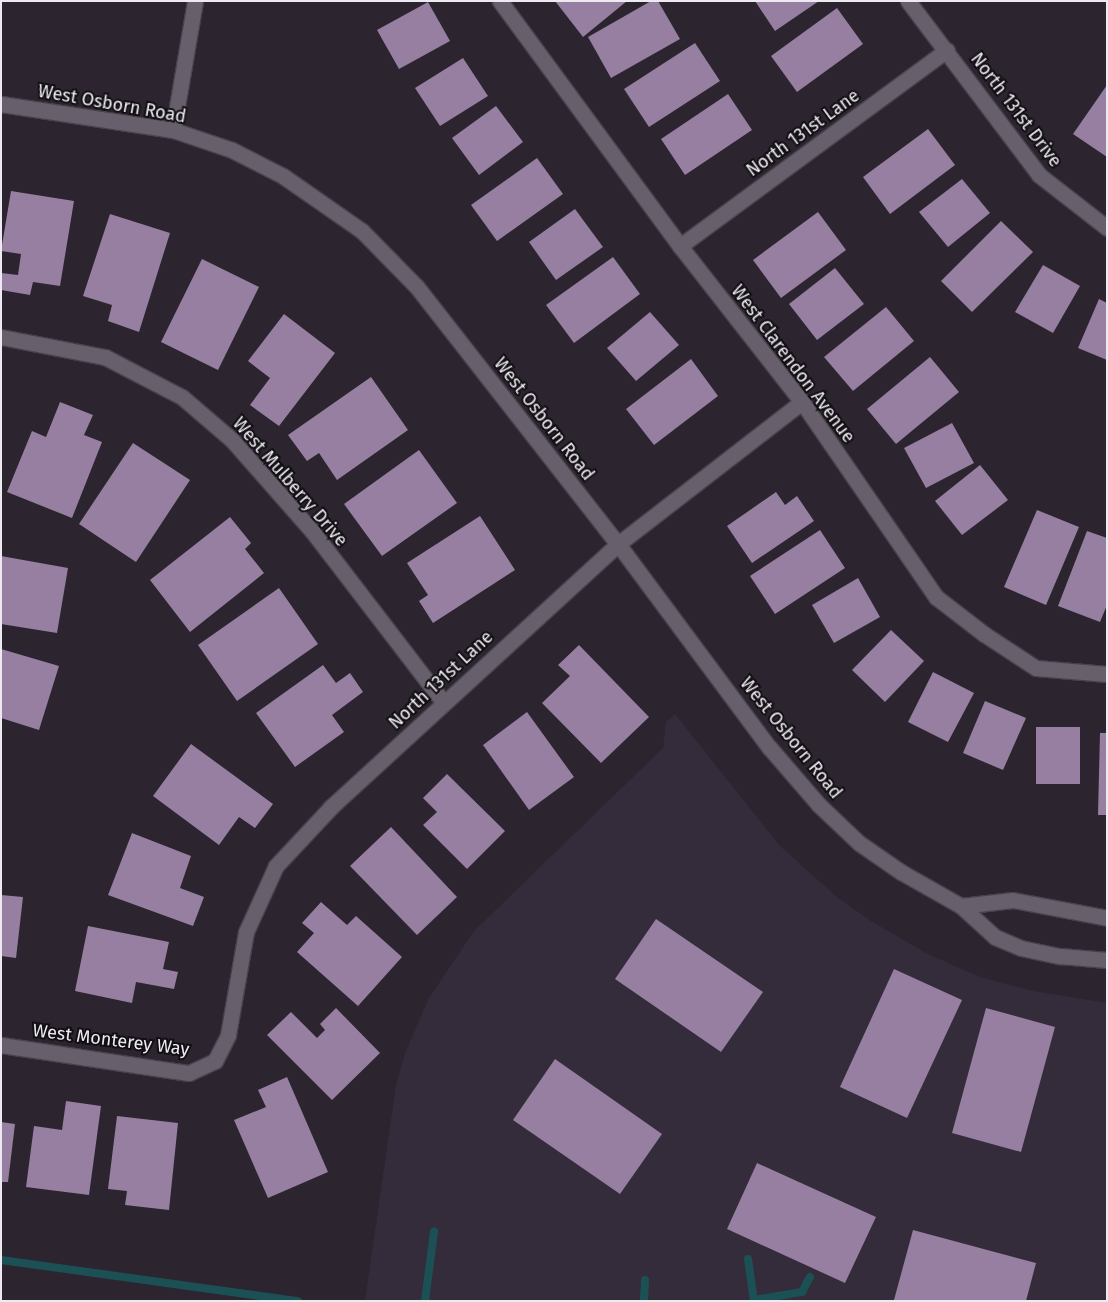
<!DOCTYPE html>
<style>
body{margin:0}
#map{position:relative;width:1108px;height:1302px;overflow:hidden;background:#2c252f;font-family:"Fira Sans",sans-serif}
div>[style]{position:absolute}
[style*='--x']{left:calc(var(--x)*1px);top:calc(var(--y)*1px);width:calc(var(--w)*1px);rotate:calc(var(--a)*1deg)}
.commercial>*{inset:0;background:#342b3b}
.stream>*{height:8px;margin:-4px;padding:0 4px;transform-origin:4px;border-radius:4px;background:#1b5154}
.building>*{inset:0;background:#967fa1}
.roads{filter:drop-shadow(1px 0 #48434b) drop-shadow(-1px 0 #48434b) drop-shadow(0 1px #48434b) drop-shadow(0 -1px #48434b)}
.street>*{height:15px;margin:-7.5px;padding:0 7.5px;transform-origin:7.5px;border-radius:7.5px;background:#675f6b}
.secondary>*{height:15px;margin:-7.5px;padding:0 7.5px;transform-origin:7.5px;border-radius:7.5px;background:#675f6b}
span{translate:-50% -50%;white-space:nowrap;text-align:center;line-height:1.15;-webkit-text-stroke:4px #120f14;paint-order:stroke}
.street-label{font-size:18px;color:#eeeaf1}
.frame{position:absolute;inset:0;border:2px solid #eeeaf1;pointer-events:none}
</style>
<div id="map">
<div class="commercial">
<div style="clip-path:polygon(675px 714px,779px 845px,838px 898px,871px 921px,926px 953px,980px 977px,1033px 991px,1107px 1003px,1107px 1301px,365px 1301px,396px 1085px,405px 1053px,429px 998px,474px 931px,663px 748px,666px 722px)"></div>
</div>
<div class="stream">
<div style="--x:748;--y:1259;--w:42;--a:81.9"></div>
<div style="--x:1;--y:1260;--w:300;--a:7.9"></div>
<div style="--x:754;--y:1300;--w:49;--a:-9.5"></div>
<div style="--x:802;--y:1292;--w:17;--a:-62"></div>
<div style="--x:425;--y:1301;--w:70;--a:-82.6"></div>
<div style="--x:644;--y:1301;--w:21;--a:-87"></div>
</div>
<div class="building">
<div style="clip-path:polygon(555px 1px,627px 1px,583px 37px)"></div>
<div style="clip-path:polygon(651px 1px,658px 1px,680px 39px,611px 78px,588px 37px)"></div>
<div style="clip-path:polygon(755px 1px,819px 1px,775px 31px)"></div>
<div style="clip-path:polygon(428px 2px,450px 41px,399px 69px,377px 30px)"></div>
<div style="clip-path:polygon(837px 8px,863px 44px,797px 92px,771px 56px)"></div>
<div style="clip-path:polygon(695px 43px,720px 81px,649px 127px,624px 89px)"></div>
<div style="clip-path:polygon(463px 58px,488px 96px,440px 126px,415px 88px)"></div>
<div style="clip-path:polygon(1107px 85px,1107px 157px,1073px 134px)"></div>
<div style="clip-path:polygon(728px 94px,752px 130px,685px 175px,661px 139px)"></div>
<div style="clip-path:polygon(496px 106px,523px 142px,479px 175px,452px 138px)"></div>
<div style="clip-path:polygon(928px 129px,955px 165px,890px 214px,863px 177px)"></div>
<div style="clip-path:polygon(537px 158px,563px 194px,497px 241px,471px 205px)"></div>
<div style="clip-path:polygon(962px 179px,990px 213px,948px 247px,919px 212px)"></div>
<div style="clip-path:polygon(11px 191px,74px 201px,60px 286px,33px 282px,30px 295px,1px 290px,1px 273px,18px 275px,21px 254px,1px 251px)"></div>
<div style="clip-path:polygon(575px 209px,603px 247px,556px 280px,529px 242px)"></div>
<div style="clip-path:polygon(818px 212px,846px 250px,781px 298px,753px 260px)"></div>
<div style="clip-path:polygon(110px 214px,170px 233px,139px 332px,108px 321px,112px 305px,83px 296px)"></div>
<div style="clip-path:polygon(1001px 221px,1033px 252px,972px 312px,941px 281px)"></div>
<div style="clip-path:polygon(613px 257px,640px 294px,574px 343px,546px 305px)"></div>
<div style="clip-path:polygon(202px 259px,259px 287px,218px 370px,161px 342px)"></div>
<div style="clip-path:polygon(1043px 265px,1080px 286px,1053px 333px,1015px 312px)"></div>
<div style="clip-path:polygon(835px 268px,864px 304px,817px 340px,789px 304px)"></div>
<div style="clip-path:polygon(1099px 299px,1107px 303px,1107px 360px,1078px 348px)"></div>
<div style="clip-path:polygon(886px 307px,914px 341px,853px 391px,824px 357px)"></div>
<div style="clip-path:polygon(650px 312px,679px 345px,636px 381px,607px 348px)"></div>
<div style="clip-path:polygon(284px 314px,335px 353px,279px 426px,250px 405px,270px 378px,248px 361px)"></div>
<div style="clip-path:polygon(930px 357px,959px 392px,896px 444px,867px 409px)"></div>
<div style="clip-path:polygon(691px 359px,718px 396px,654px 445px,626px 409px)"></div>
<div style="clip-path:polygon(371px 377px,408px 430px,337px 480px,319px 453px,307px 461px,288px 435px)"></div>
<div style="clip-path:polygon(60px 402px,93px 415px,84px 435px,102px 442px,72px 518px,7px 492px,32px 431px,46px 437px)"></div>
<div style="clip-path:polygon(952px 423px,974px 463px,926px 488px,904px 448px)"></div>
<div style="clip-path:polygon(133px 443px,190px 480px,136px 562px,79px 524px)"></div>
<div style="clip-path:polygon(419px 450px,457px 503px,382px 556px,344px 504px)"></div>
<div style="clip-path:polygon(980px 465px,1008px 500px,962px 535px,935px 501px)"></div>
<div style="clip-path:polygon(776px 492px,785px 505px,797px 496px,814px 521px,752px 563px,727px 526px)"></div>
<div style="clip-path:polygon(1037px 510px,1079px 527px,1046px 605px,1004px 587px)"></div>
<div style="clip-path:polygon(480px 516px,515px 570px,433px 623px,419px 601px,428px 595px,407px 563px)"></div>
<div style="clip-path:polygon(230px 517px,251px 543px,245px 549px,264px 573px,190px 632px,150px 580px)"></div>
<div style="clip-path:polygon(820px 530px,845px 568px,775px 614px,750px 576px)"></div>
<div style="clip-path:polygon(1087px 531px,1107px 538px,1107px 605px,1100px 622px,1058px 606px)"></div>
<div style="clip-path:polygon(1px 556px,68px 568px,57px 633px,1px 624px)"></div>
<div style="clip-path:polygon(858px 578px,880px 617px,834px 643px,812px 605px)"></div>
<div style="clip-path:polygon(279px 588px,318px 644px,237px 701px,198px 645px)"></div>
<div style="clip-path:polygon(891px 630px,924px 661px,885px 702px,852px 670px)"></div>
<div style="clip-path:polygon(579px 645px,649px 717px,601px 763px,542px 703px,570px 676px,558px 665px)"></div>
<div style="clip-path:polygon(1px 649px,59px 666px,39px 730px,1px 718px)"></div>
<div style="clip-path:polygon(323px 665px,336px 683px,350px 673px,363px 692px,332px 715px,344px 732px,295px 767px,256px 713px)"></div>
<div style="clip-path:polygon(933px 672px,974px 693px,948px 742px,908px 722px)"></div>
<div style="clip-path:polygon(985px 701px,1026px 718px,1003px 770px,963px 753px)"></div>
<div style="clip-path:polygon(527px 712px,574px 777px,529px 810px,483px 745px)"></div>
<div style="clip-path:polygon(1036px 727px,1080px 727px,1080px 784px,1036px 784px)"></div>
<div style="clip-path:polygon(1100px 733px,1107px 733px,1107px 815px,1098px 815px)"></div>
<div style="clip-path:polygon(191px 744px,273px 804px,255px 828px,239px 817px,219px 845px,153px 796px)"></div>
<div style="clip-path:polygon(447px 774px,505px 831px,467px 869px,423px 825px,437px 812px,423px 798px)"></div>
<div style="clip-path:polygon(391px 827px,457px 897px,417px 935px,350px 866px)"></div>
<div style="clip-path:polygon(132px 833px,191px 856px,180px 888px,204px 897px,193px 926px,108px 895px)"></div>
<div style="clip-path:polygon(1px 895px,23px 897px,16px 958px,1px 956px)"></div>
<div style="clip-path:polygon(321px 902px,347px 925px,356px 916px,402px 957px,358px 1006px,297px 952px,314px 933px,302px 923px)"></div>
<div style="clip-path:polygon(656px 919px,763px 992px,721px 1052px,615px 979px)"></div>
<div style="clip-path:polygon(88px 926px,169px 942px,163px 969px,178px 972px,174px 989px,136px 982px,132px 1003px,75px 991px)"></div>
<div style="clip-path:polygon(894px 969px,962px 1000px,907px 1118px,840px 1087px)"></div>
<div style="clip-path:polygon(336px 1008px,380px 1053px,332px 1100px,267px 1035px,291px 1012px,317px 1038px,325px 1030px,320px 1024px)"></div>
<div style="clip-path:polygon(986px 1008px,1055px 1027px,1021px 1152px,952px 1133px)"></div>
<div style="clip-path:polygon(555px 1059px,662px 1134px,620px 1194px,513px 1120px)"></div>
<div style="clip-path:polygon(287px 1077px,328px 1172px,268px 1198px,234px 1120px,266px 1107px,258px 1090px)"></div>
<div style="clip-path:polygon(66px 1101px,101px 1106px,89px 1195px,26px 1187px,34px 1126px,62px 1130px)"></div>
<div style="clip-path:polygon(117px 1116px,178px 1123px,169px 1210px,125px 1205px,127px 1191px,108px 1189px)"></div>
<div style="clip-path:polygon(1px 1122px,15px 1124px,8px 1182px,1px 1182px)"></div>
<div style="clip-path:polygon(757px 1163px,876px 1217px,845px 1283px,727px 1229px)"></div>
<div style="clip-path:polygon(913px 1230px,1036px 1263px,1026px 1301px,894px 1300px)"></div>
</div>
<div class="roads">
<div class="street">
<div style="--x:500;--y:1;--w:304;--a:53.7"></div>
<div style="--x:680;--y:246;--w:198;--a:52"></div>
<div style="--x:802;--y:402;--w:237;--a:55.5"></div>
<div style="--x:936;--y:597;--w:61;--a:37.6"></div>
<div style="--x:984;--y:634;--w:62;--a:33.2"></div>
<div style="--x:1036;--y:668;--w:71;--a:4.8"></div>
<div style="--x:908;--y:1;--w:218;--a:53"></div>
<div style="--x:1039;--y:175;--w:86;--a:37.9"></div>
<div style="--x:680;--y:246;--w:331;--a:-36.3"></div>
<div style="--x:1;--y:337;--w:106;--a:10.9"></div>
<div style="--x:105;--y:357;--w:87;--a:27.5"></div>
<div style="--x:182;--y:397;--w:66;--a:40.7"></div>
<div style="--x:232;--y:440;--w:121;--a:48.7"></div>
<div style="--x:312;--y:531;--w:215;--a:52.5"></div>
<div style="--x:1;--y:1045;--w:190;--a:8.5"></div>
<div style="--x:189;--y:1073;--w:29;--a:-25"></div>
<div style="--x:215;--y:1061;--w:29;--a:-63"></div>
<div style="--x:228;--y:1035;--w:105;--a:-80.1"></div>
<div style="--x:246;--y:932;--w:72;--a:-65.6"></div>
<div style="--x:276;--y:866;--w:81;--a:-47"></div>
<div style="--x:331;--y:807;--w:389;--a:-42.5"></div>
<div style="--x:618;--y:544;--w:232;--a:-37.7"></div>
</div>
<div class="secondary">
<div style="--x:1;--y:104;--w:174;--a:8.6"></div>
<div style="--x:173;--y:130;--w:62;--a:18.7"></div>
<div style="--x:232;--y:150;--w:57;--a:27"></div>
<div style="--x:283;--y:176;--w:96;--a:34.8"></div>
<div style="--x:362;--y:231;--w:78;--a:45.5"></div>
<div style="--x:417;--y:287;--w:326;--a:52"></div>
<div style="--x:618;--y:544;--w:253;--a:53.4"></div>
<div style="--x:769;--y:747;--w:77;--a:49.2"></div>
<div style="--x:819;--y:805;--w:55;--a:43.5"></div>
<div style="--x:859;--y:843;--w:51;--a:34.6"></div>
<div style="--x:901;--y:872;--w:69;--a:29.5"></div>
<div style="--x:961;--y:906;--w:46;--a:42.4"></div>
<div style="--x:995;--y:937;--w:28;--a:23"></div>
<div style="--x:1021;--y:948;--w:40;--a:12"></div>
<div style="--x:1060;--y:956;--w:47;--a:4.9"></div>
<div style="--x:173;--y:130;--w:131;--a:-80.3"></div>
<div style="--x:961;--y:906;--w:52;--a:-6.6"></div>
<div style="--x:1013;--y:900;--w:96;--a:10.8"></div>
</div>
</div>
<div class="street-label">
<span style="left:112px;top:104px;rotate:10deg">West Osborn Road</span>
<span style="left:1016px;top:110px;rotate:53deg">North 131st Drive</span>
<span style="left:803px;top:133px;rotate:-36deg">North 131st Lane</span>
<span style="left:793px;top:364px;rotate:53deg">West Clarendon Avenue</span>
<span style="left:544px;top:419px;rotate:52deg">West Osborn Road</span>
<span style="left:290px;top:482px;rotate:49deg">West Mulberry Drive</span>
<span style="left:441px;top:680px;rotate:-43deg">North 131st Lane</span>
<span style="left:791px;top:738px;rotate:51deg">West Osborn Road</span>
<span style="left:111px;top:1040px;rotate:7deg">West Monterey Way</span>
</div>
<div class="frame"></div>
</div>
